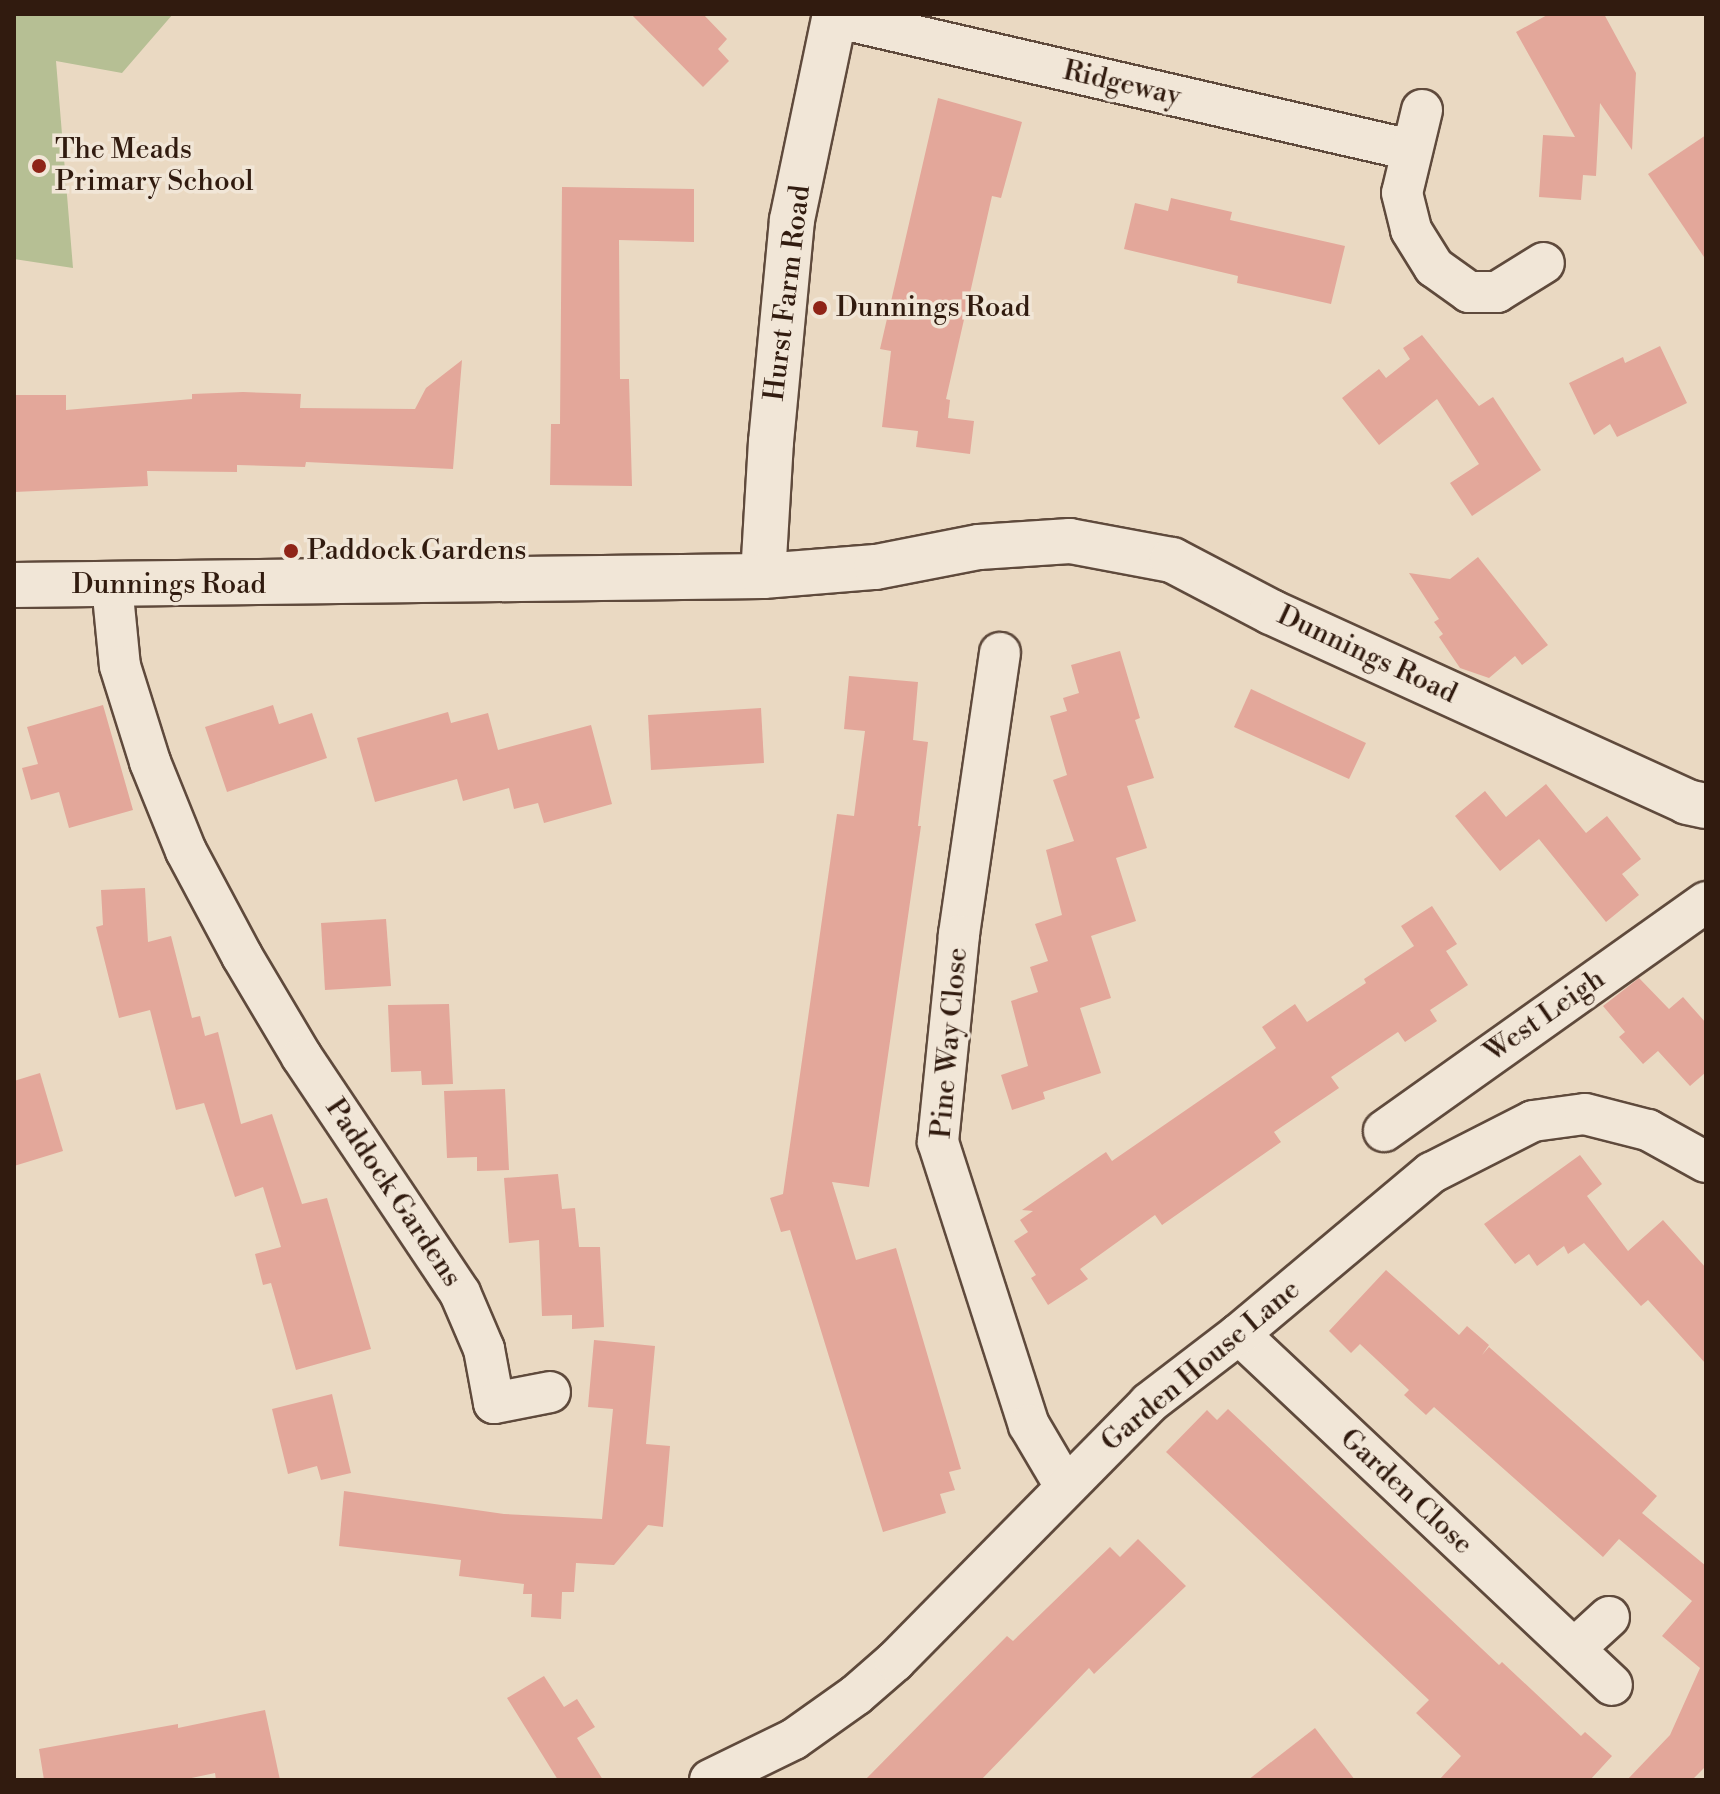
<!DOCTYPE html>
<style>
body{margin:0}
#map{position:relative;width:1720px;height:1794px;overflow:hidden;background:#ead9c2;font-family:"Libre Bodoni",serif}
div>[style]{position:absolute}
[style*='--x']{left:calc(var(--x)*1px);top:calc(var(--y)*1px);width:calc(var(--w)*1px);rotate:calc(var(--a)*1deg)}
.green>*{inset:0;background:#b6bf94}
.building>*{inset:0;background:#e3a79a}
.roads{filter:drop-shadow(2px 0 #5f4a3c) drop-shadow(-2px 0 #5f4a3c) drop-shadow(0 2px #5f4a3c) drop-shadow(0 -2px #5f4a3c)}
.street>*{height:40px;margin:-20px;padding:0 20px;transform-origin:20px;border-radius:20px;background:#f1e6d7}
.secondary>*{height:44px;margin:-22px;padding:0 22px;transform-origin:22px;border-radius:22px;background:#f1e6d7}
.dots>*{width:22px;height:22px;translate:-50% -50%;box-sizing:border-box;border:4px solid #f1e6d7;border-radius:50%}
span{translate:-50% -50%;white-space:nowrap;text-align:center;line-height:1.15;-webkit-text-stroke:7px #f1e6d7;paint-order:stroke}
.street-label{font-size:28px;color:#311b0f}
.poi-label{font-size:28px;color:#311b0f}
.left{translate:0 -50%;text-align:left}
.frame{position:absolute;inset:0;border:16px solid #311b0f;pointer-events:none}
</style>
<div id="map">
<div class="green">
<div style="clip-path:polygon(14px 14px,173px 14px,122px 73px,56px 61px,73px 268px,14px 259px)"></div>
</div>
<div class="building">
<div style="clip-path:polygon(631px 14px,703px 14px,727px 39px,718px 49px,729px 61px,703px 87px)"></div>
<div style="clip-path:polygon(1549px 14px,1604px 14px,1636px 73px,1632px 150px,1600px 103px,1596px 176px,1583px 175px,1581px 200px,1539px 197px,1543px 135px,1575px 137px,1516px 32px)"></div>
<div style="clip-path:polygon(938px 98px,1022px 122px,1001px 198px,992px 196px,946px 399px,950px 400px,948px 418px,974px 421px,970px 454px,916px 447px,918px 431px,882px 427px,891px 351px,880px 349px)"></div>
<div style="clip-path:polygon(1706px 135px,1706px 260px,1648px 174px)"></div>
<div style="clip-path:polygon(562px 187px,694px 189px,694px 242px,619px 240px,620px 379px,629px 379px,632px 486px,550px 485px,551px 424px,560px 424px)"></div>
<div style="clip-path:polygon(1171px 198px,1232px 212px,1230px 220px,1345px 246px,1331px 304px,1237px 283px,1238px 276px,1124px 249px,1135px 203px,1168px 211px)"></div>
<div style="clip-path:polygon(1422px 335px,1479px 406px,1493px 397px,1541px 470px,1472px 516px,1450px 483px,1479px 464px,1437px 399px,1379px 445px,1342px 398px,1379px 369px,1386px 378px,1410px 359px,1403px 348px)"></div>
<div style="clip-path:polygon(1660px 346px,1687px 403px,1617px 437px,1610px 424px,1594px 435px,1569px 383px,1623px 357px,1625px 363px)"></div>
<div style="clip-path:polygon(462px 360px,453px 469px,306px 462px,305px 467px,237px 465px,237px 472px,147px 471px,148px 486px,14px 492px,14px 395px,66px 395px,66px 410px,192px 399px,192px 394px,243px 392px,301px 394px,300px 408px,415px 409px,426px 388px)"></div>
<div style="clip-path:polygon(1478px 557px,1548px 645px,1522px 665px,1515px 656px,1489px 678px,1460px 668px,1439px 637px,1443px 634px,1434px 622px,1439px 619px,1409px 573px,1450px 579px)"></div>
<div style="clip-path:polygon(1120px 651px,1140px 718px,1135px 720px,1154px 778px,1127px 786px,1147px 848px,1116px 858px,1136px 921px,1091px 936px,1111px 998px,1080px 1008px,1101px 1073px,1043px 1092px,1045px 1099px,1012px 1110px,1001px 1075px,1028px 1066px,1011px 1001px,1038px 992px,1030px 967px,1048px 961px,1035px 924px,1062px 915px,1046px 850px,1074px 841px,1053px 780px,1067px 775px,1050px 716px,1067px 711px,1063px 698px,1079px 693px,1071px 665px)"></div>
<div style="clip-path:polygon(849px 676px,918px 682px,913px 740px,928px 742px,918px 826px,921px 826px,869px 1187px,832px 1182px,856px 1260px,896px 1248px,961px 1469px,949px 1472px,955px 1490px,940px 1494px,946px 1513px,883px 1532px,790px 1230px,781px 1232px,770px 1198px,783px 1194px,837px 814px,854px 816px,865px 731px,844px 729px)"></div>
<div style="clip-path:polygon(1251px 689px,1366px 743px,1349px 779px,1234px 727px)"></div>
<div style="clip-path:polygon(103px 705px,133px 810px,69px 828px,59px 792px,31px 800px,22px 768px,38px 764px,27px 727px)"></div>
<div style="clip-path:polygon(273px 705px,279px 724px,312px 713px,327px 758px,227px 792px,205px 727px)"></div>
<div style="clip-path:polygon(761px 708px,764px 763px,651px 770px,648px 715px)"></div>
<div style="clip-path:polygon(448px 712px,451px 723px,488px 713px,498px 750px,591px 725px,612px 804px,544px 823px,538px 803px,514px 809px,509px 788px,463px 801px,457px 779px,375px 802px,357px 738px)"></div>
<div style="clip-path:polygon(1546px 784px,1586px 833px,1607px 816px,1641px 859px,1622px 874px,1639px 895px,1606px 922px,1539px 839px,1500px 871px,1455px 816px,1485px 791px,1506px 817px)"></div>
<div style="clip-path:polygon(145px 888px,148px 942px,171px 936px,192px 1018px,200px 1016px,205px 1036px,218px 1032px,241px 1124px,272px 1114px,302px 1204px,327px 1198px,371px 1349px,296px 1370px,271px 1283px,263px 1285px,255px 1254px,281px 1247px,263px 1187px,235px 1197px,204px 1103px,176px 1110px,150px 1010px,119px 1018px,96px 927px,103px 925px,101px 890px)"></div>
<div style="clip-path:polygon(1432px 906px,1457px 944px,1446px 951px,1468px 985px,1430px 1010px,1437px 1021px,1405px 1042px,1398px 1032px,1331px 1077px,1339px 1088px,1274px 1132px,1281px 1142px,1162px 1225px,1155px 1215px,1080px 1269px,1088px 1279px,1048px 1305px,1031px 1278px,1036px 1275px,1014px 1241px,1028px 1232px,1020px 1220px,1033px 1211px,1022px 1210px,1106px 1152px,1112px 1161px,1276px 1048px,1262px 1027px,1295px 1004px,1307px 1022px,1366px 983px,1364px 979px,1414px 946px,1401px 926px)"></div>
<div style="clip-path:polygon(386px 919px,391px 986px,325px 990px,321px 923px)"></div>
<div style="clip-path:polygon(1639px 978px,1669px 1009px,1683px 997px,1706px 1023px,1706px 1072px,1690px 1086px,1658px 1051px,1643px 1064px,1619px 1037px,1625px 1032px,1603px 1006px)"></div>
<div style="clip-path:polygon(449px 1004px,453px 1084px,422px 1085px,421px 1071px,391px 1072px,388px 1005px)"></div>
<div style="clip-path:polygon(40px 1073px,63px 1151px,14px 1166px,14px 1081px)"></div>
<div style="clip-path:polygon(505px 1089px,509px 1170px,477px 1171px,477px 1157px,447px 1158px,444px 1091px)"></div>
<div style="clip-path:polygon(1580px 1155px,1602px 1184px,1587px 1196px,1628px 1251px,1663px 1220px,1706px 1268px,1706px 1364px,1648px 1300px,1641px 1306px,1584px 1243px,1568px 1254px,1564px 1246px,1537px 1266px,1529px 1254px,1515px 1264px,1484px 1224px)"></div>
<div style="clip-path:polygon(558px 1174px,562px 1209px,575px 1208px,579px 1247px,600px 1247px,604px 1327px,572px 1329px,572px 1315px,542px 1316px,539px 1240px,509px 1243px,504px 1178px)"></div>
<div style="clip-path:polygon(1386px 1270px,1459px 1335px,1467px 1326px,1489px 1345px,1482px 1355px,1489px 1347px,1657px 1496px,1642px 1513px,1706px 1566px,1706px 1766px,1692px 1780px,1627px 1780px,1670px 1735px,1700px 1668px,1662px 1636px,1692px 1601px,1619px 1539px,1603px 1557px,1434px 1407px,1426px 1415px,1404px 1395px,1409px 1390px,1360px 1344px,1351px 1353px,1329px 1331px)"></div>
<div style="clip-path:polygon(594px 1340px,655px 1346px,646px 1444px,670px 1446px,663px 1527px,648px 1525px,614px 1565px,576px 1563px,574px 1592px,562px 1592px,561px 1619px,531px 1617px,532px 1594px,523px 1594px,524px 1584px,459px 1576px,461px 1560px,339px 1546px,344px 1491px,504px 1514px,602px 1519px,613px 1409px,588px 1407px)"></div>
<div style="clip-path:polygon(332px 1394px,351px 1473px,321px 1480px,317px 1466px,288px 1474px,272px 1409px)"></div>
<div style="clip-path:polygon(1228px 1409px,1499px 1665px,1502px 1662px,1581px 1736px,1585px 1732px,1612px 1756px,1590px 1780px,1439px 1780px,1461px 1756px,1416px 1713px,1429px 1700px,1166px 1452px,1207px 1410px,1217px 1420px)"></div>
<div style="clip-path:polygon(1138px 1539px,1186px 1586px,1094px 1674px,1089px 1668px,981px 1780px,865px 1780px,1007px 1636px,1013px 1641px,1110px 1547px,1120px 1557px)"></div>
<div style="clip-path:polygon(544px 1676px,564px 1707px,577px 1699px,595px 1727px,577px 1738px,603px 1780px,558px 1780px,507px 1698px)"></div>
<div style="clip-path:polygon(265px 1710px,280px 1780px,216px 1780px,215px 1773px,182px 1780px,44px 1780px,39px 1749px,178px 1724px,178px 1728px)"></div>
<div style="clip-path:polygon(1315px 1728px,1355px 1780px,1248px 1780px)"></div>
</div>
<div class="roads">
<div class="street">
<div style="--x:834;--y:17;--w:592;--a:12.98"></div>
<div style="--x:1422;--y:110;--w:85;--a:103.5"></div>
<div style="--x:1402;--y:193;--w:38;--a:76"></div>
<div style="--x:1411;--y:230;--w:44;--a:58.1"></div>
<div style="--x:1434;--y:267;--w:43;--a:35.5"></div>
<div style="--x:1469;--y:292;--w:28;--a:0"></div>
<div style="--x:1497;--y:292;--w:55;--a:-31.7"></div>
<div style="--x:112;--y:585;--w:81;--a:84.4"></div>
<div style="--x:120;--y:666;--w:101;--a:72.6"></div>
<div style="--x:150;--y:762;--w:96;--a:68"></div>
<div style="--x:186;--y:851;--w:119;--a:61.9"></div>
<div style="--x:242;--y:956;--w:117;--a:59.3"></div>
<div style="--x:302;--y:1057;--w:284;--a:56.2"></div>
<div style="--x:460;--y:1293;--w:61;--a:66.8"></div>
<div style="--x:484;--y:1349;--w:55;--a:79.5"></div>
<div style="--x:494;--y:1403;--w:57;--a:-11.1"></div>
<div style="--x:1000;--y:653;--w:285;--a:98.3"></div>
<div style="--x:959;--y:935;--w:208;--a:95.8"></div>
<div style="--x:938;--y:1142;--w:297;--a:72.2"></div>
<div style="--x:1029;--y:1425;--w:71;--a:59.5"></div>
<div style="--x:1384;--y:1131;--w:395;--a:-35.4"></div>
<div style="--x:1239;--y:1334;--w:512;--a:43.26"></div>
<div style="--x:1575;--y:1648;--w:46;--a:-42.4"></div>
<div style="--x:710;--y:1780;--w:93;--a:-26"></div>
<div style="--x:794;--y:1739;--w:76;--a:-35.4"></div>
<div style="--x:856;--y:1695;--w:52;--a:-41.1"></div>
<div style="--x:895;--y:1661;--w:362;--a:-45.4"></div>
<div style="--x:1149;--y:1403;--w:113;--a:-37.5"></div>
<div style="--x:1239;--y:1334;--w:251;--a:-40"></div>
<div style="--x:1431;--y:1173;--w:114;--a:-27"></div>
<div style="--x:1533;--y:1121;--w:52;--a:-7.7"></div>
<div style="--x:1585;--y:1114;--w:65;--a:14.3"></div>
<div style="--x:1648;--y:1130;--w:66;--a:28.9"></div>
</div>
<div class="secondary">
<div style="--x:763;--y:576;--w:134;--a:-86.6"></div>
<div style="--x:771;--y:442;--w:223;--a:-84.6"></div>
<div style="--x:792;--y:220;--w:210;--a:-78.2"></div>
<div style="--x:14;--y:585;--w:749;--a:-0.69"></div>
<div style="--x:763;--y:576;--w:113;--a:-4.6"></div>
<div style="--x:876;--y:567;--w:105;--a:-11"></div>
<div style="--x:979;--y:547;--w:91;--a:-3.8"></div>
<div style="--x:1070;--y:541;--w:104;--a:10.6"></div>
<div style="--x:1172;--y:560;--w:112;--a:27.7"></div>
<div style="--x:1271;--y:612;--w:457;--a:24.5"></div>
<div style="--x:1687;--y:802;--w:19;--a:12"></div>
</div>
</div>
<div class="dots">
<div style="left:39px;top:166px;background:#8f2418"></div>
<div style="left:820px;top:308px;background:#8f2418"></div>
<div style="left:291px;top:551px;background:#8f2418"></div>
</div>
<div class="street-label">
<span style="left:1122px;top:84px;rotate:13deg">Ridgeway</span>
<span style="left:788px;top:293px;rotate:-83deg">Hurst Farm Road</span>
<span style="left:169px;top:585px">Dunnings Road</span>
<span style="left:1367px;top:655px;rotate:25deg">Dunnings Road</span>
<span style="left:1545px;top:1016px;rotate:-35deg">West Leigh</span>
<span style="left:950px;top:1043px;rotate:-85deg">Pine Way Close</span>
<span style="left:393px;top:1193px;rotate:56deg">Paddock Gardens</span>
<span style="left:1201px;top:1366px;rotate:-40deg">Garden House Lane</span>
<span style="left:1406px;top:1492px;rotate:43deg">Garden Close</span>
</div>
<div class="poi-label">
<span class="left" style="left:55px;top:166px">The Meads<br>Primary School</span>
<span class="left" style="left:836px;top:308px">Dunnings Road</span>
<span class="left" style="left:307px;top:551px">Paddock Gardens</span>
</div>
<div class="frame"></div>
</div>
